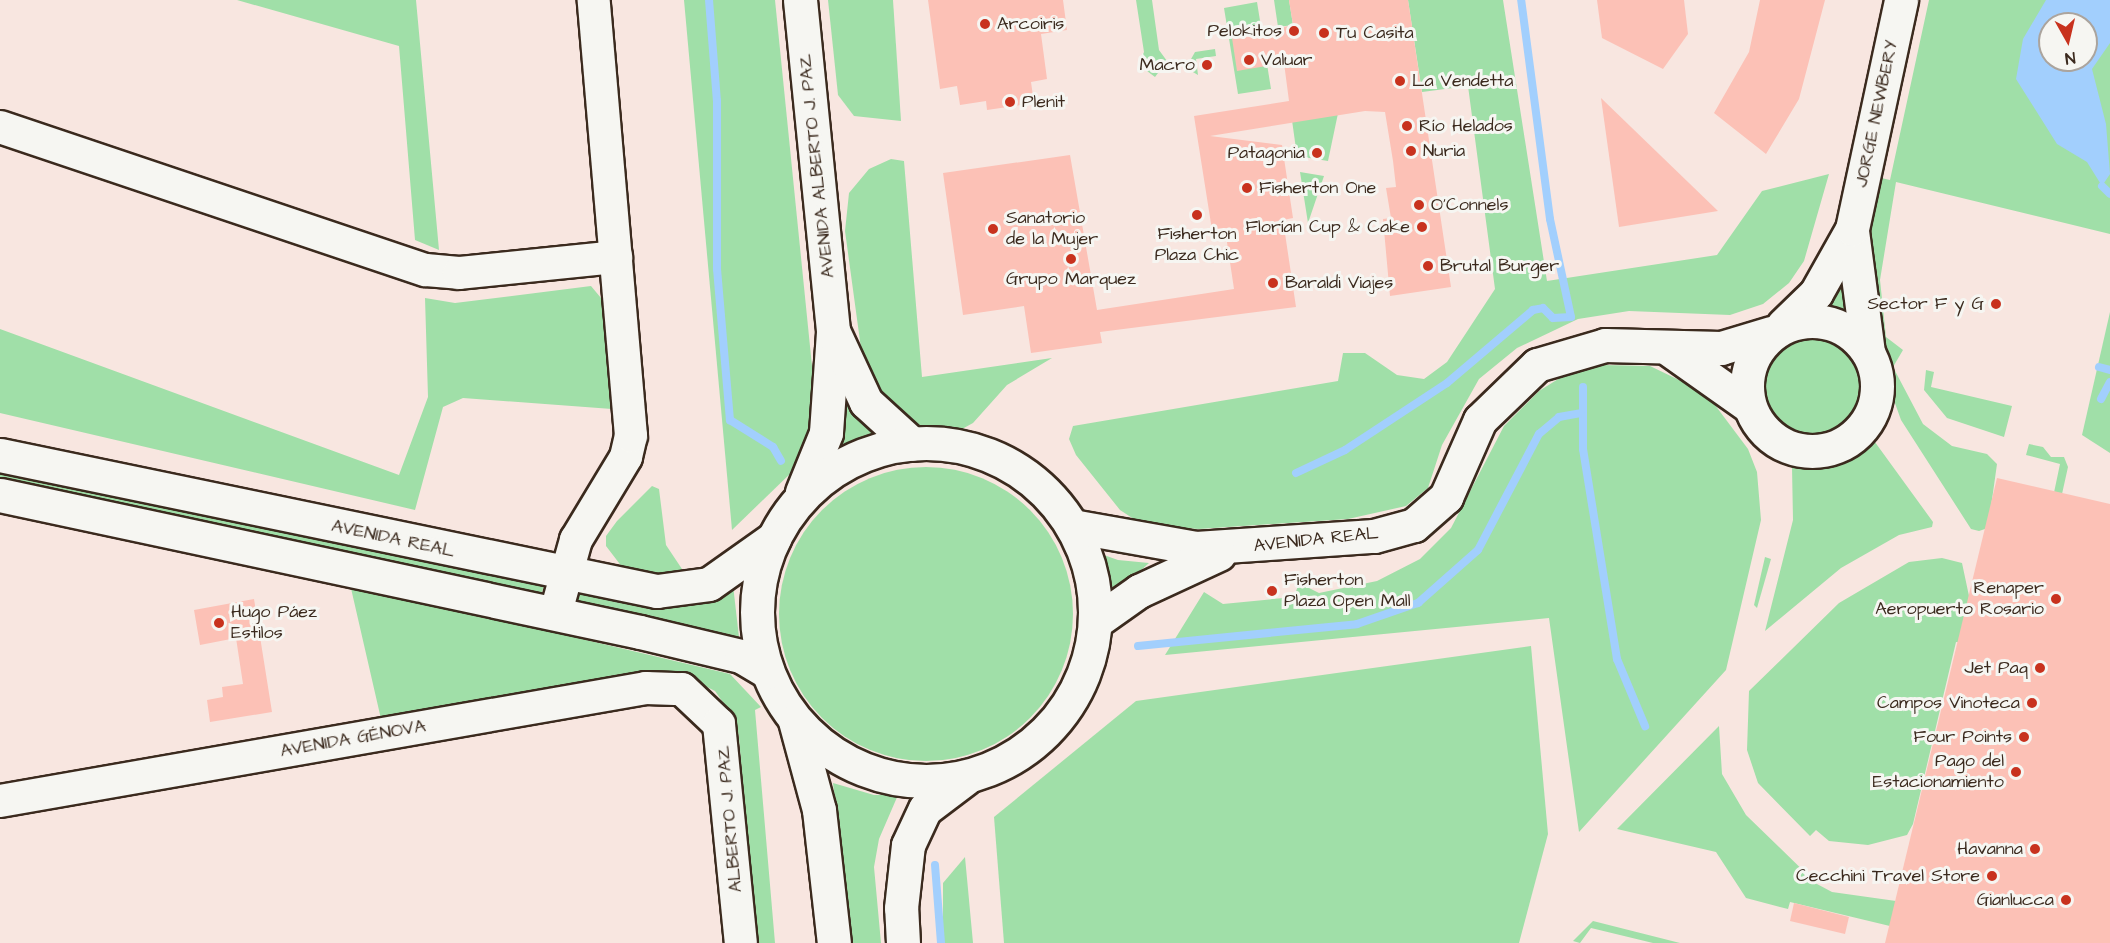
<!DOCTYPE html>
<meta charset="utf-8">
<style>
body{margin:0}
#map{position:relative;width:2110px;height:943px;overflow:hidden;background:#f8e6e0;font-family:"Architects Daughter",sans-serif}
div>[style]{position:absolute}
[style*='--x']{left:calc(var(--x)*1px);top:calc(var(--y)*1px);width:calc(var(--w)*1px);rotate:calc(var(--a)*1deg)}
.green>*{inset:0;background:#a0dfa8}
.round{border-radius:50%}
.water>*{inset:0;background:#a2cffd}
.stream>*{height:8px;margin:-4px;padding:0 4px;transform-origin:4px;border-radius:4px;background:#a2cffd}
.building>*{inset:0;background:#fcc1b6}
.roads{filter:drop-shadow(2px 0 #3b2a1e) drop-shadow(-2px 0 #3b2a1e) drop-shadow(0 2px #3b2a1e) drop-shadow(0 -2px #3b2a1e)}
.minor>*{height:32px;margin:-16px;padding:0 16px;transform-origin:16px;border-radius:16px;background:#f6f6f2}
.major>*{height:33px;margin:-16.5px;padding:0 16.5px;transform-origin:16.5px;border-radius:16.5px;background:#f6f6f2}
.major>.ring{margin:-16.5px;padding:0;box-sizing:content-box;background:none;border:33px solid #f6f6f2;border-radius:50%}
.dots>*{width:16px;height:16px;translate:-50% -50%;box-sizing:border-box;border:3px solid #f6f6f2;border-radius:50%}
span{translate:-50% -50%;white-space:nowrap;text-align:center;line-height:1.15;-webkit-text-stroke:6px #f6f6f2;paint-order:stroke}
.poi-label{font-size:18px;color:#3b2a1e}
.left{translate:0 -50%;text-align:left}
.right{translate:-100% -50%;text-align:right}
.street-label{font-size:18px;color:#3b2a1e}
.north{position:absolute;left:2038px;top:12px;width:60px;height:60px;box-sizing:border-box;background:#f6f6f2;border:2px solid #aba49d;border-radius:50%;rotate:172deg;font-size:16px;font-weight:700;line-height:24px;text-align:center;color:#3b2a1e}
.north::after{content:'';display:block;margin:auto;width:21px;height:27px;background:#c8321e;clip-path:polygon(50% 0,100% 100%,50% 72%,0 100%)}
</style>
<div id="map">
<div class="green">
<div style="clip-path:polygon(237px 0,416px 0,439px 250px,415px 240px,399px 46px)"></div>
<div style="clip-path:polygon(684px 0,775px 0,813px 376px,809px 437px,795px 469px,732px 530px)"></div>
<div style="clip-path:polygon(828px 0,893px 0,901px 121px,854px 116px,838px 95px)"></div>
<div style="clip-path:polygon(1136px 0,1152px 0,1159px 50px,1167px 61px,1155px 77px,1139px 65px,1144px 52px)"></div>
<div style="clip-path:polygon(1274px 0,1289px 0,1293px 25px,1278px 27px)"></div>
<div style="clip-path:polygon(1408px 0,1503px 0,1547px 281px,1717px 255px,1762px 191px,1829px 174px,1804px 261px,1789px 283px,1763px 304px,1730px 315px,1629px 311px,1578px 319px,1517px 348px,1479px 379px,1442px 445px,1428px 488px,1406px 506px,1348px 519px,1199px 529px,1143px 525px,1120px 510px,1076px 455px,1069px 439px,1073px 426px,1338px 381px,1343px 353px,1365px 353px,1397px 375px,1424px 379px,1447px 362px,1495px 289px,1468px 86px,1422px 92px)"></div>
<div style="clip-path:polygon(evenodd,1929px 0,2110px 0,2110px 234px,1896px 182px,1880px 280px,1886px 337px,1903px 350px,1893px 367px,1923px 424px,1952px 446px,1987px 454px,1997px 464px,1988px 528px,1979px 531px,1971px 529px,1901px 420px,1876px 350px,1867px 232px,1877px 177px,1890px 180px,1929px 0,2050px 24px,2086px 24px,2086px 60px,2050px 60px,2050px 24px)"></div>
<div style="clip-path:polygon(1257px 2px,1271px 89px,1238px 94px,1224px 8px)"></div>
<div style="clip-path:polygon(1215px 49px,1216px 56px,1196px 59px,1198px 75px,1186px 68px,1195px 52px)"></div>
<div style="clip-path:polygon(1341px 99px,1328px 161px,1297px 156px,1290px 106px)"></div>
<div style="clip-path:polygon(891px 159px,904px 161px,922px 377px,1052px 358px,1007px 385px,973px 423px,951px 435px,926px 433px,897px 421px,877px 396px,863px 363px,845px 231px,849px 193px,869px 169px)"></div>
<div style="clip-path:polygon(1300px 172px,1324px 176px,1308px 223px)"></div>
<div style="clip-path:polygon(1842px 280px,1847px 322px,1829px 313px,1818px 315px)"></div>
<div style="clip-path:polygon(591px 286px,606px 304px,612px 409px,463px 398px,443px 407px,415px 510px,0 413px,0 329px,399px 475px,428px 397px,425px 298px,455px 303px)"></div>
<div style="clip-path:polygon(2110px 312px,2110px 453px,2082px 435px)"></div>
<div class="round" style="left:1762px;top:335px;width:102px;height:102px"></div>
<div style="clip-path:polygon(837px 359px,879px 432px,878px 439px,842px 450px,836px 444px)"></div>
<div style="clip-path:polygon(1603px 365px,1650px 366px,1706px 393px,1748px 449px,1757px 472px,1761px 520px,1726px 670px,1579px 832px,1549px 618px,1165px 655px,1204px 592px,1223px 604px,1294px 597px,1299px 583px,1319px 593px,1377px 581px,1420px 559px,1451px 528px,1504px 426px,1539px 391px,1563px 376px)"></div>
<div style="clip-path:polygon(1926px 370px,1934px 372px,1931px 387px,2012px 406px,2004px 437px,1947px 418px,1924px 390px)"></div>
<div style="clip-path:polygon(1872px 438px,1933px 522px,1932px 527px,1899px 535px,1841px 568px,1765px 631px,1793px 520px,1792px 467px,1843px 462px)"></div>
<div style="clip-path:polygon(2029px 444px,2043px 447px,2051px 457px,2064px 457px,2068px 467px,2060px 503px,2052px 502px,2060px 464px,2026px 455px)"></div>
<div style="clip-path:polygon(0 465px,541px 578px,544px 586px,540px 598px,0 486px)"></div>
<div class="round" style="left:779px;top:467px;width:294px;height:294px"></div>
<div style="clip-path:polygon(652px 486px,659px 489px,666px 545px,686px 575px,629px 576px,606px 546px,606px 536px,617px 521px)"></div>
<div style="clip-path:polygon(1101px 554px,1118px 560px,1149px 563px,1109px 599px)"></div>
<div style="clip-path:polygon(1765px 557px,1771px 559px,1757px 608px,1754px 605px)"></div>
<div style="clip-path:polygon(1942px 558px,1962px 563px,1969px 596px,1966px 643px,1956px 642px,1913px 824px,1907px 835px,1868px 845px,1829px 841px,1816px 830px,1810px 836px,1758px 783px,1747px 750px,1749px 691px,1839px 603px,1909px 562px)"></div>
<div style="clip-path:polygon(350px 584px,730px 674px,761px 707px,755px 710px,775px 943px,756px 943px,739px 738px,736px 721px,715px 691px,687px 677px,381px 719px)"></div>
<div style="clip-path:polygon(576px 585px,733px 585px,740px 646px,570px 608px)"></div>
<div style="clip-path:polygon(1531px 646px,1548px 834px,1519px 943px,1004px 943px,994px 817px,1136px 701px)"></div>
<div style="clip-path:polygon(1719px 726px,1722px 774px,1746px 815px,1817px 884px,1832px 892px,1896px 901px,1894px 927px,1790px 902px,1788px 909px,1746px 898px,1716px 852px,1617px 829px)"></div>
<div style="clip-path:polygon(833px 783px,874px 795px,898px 795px,879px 839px,874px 867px,881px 943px,852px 943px)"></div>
<div style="clip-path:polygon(965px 857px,973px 943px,943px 943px,943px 883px)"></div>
<div style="clip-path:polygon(1593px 921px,1680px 943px,1653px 943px,1591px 928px,1580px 943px,1573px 941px)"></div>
</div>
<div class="water">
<div style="clip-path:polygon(evenodd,2046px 0,2110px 0,2110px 43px,2092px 69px,2106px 124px,2110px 174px,2102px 186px,2087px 162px,2057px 144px,2016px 79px,2023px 39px,2046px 0,2050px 24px,2086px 24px,2086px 60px,2050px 60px,2050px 24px)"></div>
</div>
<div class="stream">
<div style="--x:709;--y:0;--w:101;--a:85.5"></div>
<div style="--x:717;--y:101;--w:168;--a:90"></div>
<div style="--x:717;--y:269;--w:152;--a:85.1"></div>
<div style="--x:730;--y:420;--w:51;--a:32.1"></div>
<div style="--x:773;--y:447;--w:16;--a:60"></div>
<div style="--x:2102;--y:186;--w:11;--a:45"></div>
<div style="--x:2099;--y:367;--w:11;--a:15"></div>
<div style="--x:1583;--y:387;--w:62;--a:90"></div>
<div style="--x:1583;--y:449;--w:213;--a:80.8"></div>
<div style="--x:1617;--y:659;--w:73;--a:67.3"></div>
<div style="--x:2101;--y:399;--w:19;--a:-62"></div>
<div style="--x:1296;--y:473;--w:54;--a:-25.1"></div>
<div style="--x:1345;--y:450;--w:122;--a:-33.3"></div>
<div style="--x:1447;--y:383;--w:113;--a:-40.3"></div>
<div style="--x:1533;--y:310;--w:10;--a:-11"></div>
<div style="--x:1543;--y:308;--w:14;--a:45"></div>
<div style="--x:1553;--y:318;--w:18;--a:-3"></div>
<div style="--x:1571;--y:317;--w:100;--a:-102.1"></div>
<div style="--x:1550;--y:219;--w:221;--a:-97.5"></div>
<div style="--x:1138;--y:646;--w:220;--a:-5.7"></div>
<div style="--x:1357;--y:624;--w:65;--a:-19"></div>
<div style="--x:1418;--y:603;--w:80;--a:-41.5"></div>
<div style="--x:1478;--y:550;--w:131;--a:-62.3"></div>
<div style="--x:1539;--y:434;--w:26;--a:-40"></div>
<div style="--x:1559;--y:417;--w:22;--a:-10"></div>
<div style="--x:935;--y:865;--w:78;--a:85.6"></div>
</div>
<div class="building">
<div style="clip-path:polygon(928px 0,1063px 0,1067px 30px,1041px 34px,1047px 79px,1031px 82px,1034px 103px,987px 110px,986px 101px,960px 105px,957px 86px,940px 89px)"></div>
<div style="clip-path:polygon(1289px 0,1408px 0,1451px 287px,1390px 296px,1383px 219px,1391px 218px,1386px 188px,1396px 187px,1393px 161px,1385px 112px,1365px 111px,1210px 136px,1282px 145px,1293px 218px,1283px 220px,1296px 307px,1100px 332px,1102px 343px,1031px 353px,1024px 306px,963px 315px,943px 173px,1070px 155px,1097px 310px,1234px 289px,1225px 229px,1212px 230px,1194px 116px,1289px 101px,1284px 63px,1237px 71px,1232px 38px,1293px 25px)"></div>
<div style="clip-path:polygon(1597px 0,1684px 0,1688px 34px,1663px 69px,1602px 38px)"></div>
<div style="clip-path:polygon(1760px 0,1825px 0,1799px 99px,1766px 154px,1714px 113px,1749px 52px)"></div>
<div style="clip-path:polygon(1601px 98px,1718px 211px,1619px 227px)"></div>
<div style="clip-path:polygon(1997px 478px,2110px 504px,2110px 943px,1885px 943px)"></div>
<div style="clip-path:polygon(254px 599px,272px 712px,210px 722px,207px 700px,223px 697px,222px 687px,243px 684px,236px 638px,200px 645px,194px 610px)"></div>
<div style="clip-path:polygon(1794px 903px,1849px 917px,1845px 934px,1790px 921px)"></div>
</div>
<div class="roads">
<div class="minor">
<div style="--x:0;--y:127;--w:449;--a:18.6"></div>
<div style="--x:426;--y:270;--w:33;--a:5"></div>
<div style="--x:459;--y:273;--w:158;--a:-5.8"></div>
<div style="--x:556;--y:612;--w:75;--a:-74.5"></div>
<div style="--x:576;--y:540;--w:97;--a:-58.9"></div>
<div style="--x:626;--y:457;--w:22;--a:-77"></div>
<div style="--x:631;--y:436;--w:438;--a:-94.9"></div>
<div style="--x:0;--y:801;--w:656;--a:-9.92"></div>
<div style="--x:646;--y:688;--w:36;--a:2"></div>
<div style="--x:682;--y:689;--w:51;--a:43.4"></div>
<div style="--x:719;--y:724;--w:220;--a:84.3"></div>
</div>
<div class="major">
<div style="--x:800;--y:0;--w:334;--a:84.3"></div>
<div style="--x:833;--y:332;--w:101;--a:94"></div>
<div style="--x:826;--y:433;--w:64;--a:112.1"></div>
<div style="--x:1852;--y:231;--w:122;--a:82.5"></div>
<div class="ring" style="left:1747px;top:321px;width:97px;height:97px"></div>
<div style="--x:1783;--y:325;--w:46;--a:-44.1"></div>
<div style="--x:1816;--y:293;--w:73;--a:-60.6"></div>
<div style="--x:1852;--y:229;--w:234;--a:-77.9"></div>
<div style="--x:834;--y:333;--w:76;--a:65.1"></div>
<div style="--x:866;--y:402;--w:62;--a:42.4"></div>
<div style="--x:1670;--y:350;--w:97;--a:35.3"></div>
<div class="ring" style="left:757px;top:443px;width:305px;height:305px"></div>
<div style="--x:0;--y:455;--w:671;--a:11.7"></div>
<div style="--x:657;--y:591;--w:52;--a:-7.7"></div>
<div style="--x:709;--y:584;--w:80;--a:-35.3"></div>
<div style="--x:0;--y:495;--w:654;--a:12.08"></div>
<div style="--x:640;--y:632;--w:104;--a:13.4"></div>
<div style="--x:741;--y:656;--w:31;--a:31"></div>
<div style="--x:1072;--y:526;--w:126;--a:10.1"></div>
<div style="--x:1196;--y:548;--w:178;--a:-3.9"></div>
<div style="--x:1374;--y:536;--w:41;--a:-15.4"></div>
<div style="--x:1414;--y:525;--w:43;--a:-41.2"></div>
<div style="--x:1446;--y:497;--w:84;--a:-66.2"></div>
<div style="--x:1480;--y:420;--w:79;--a:-44"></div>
<div style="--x:1537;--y:365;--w:71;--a:-16.4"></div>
<div style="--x:1605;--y:345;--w:116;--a:1.5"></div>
<div style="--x:1721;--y:348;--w:52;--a:-16.7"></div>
<div style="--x:1095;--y:622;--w:54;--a:-35.2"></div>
<div style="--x:1139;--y:591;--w:88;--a:-24.8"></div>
<div style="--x:795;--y:721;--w:92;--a:74.9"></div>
<div style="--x:819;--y:810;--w:134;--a:83.6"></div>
<div style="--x:903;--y:943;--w:35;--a:-93"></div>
<div style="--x:901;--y:908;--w:63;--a:-83.7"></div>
<div style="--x:908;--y:845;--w:40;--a:-65"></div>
<div style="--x:925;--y:809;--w:51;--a:-37.1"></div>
</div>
</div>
<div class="dots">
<div style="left:985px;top:24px;background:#c8321e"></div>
<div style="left:1294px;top:31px;background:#c8321e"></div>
<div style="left:1324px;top:33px;background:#c8321e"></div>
<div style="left:1249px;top:60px;background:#c8321e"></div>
<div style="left:1207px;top:65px;background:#c8321e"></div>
<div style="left:1400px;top:81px;background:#c8321e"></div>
<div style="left:1010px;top:102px;background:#c8321e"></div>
<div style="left:1407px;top:126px;background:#c8321e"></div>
<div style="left:1411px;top:151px;background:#c8321e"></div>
<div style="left:1317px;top:153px;background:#c8321e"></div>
<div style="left:1247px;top:188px;background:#c8321e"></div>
<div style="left:1419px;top:205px;background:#c8321e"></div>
<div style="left:1197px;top:215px;background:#c8321e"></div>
<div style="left:1422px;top:227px;background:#c8321e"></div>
<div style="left:993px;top:229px;background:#c8321e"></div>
<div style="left:1071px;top:259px;background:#c8321e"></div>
<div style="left:1428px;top:266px;background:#c8321e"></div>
<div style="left:1273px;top:283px;background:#c8321e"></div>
<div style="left:1996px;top:304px;background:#c8321e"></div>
<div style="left:1272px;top:591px;background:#c8321e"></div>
<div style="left:2056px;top:599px;background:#c8321e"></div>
<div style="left:219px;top:623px;background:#c8321e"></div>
<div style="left:2040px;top:668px;background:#c8321e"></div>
<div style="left:2032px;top:703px;background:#c8321e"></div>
<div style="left:2024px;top:737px;background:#c8321e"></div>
<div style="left:2016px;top:772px;background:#c8321e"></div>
<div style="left:2035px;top:849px;background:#c8321e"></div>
<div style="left:1992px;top:876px;background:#c8321e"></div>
<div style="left:2066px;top:900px;background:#c8321e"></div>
</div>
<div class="poi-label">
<span class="left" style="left:997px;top:24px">Arcoiris</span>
<span class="right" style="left:1282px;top:31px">Pelokitos</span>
<span class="left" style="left:1336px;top:33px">Tu Casita</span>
<span class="left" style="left:1261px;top:60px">Valuar</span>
<span class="right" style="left:1195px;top:65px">Macro</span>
<span class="left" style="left:1412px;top:81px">La Vendetta</span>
<span class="left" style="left:1022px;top:102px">Plenit</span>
<span class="left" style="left:1419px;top:126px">Río Helados</span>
<span class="left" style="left:1423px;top:151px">Nuria</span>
<span class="right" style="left:1305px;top:153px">Patagonia</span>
<span class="left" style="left:1259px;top:188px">Fisherton One</span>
<span class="left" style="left:1431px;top:205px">O'Connels</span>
<span class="left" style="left:1006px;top:229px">Sanatorio<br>de la Mujer</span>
<span class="right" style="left:1410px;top:227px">Florían Cup &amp; Cake</span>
<span style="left:1197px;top:245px">Fisherton<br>Plaza Chic</span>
<span class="left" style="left:1440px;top:266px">Brutal Burger</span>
<span style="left:1071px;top:279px">Grupo Marquez</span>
<span class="left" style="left:1285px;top:283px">Baraldi Viajes</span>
<span class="right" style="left:1984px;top:304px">Sector F y G</span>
<span class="left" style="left:1284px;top:591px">Fisherton<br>Plaza Open Mall</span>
<span class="right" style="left:2044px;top:599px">Renaper<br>Aeropuerto Rosario</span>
<span class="left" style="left:231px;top:623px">Hugo Páez<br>Estilos</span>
<span class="right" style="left:2028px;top:668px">Jet Paq</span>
<span class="right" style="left:2020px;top:703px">Campos Vinoteca</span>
<span class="right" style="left:2012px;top:737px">Four Points</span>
<span class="right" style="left:2004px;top:772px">Pago del<br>Estacionamiento</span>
<span class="right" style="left:2023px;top:849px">Havanna</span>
<span class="right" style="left:1980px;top:876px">Cecchini Travel Store</span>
<span class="right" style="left:2054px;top:900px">Gianlucca</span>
</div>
<div class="street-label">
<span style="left:1877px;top:114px;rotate:-78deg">JORGE NEWBERY</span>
<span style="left:817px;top:166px;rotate:-96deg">AVENIDA ALBERTO J. PAZ</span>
<span style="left:393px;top:539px;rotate:12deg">AVENIDA REAL</span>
<span style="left:1316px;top:540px;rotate:-6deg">AVENIDA REAL</span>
<span style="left:353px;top:739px;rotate:-10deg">AVENIDA GÉNOVA</span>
<span style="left:730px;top:819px;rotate:-95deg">ALBERTO J. PAZ</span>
</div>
<div class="north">N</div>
</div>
